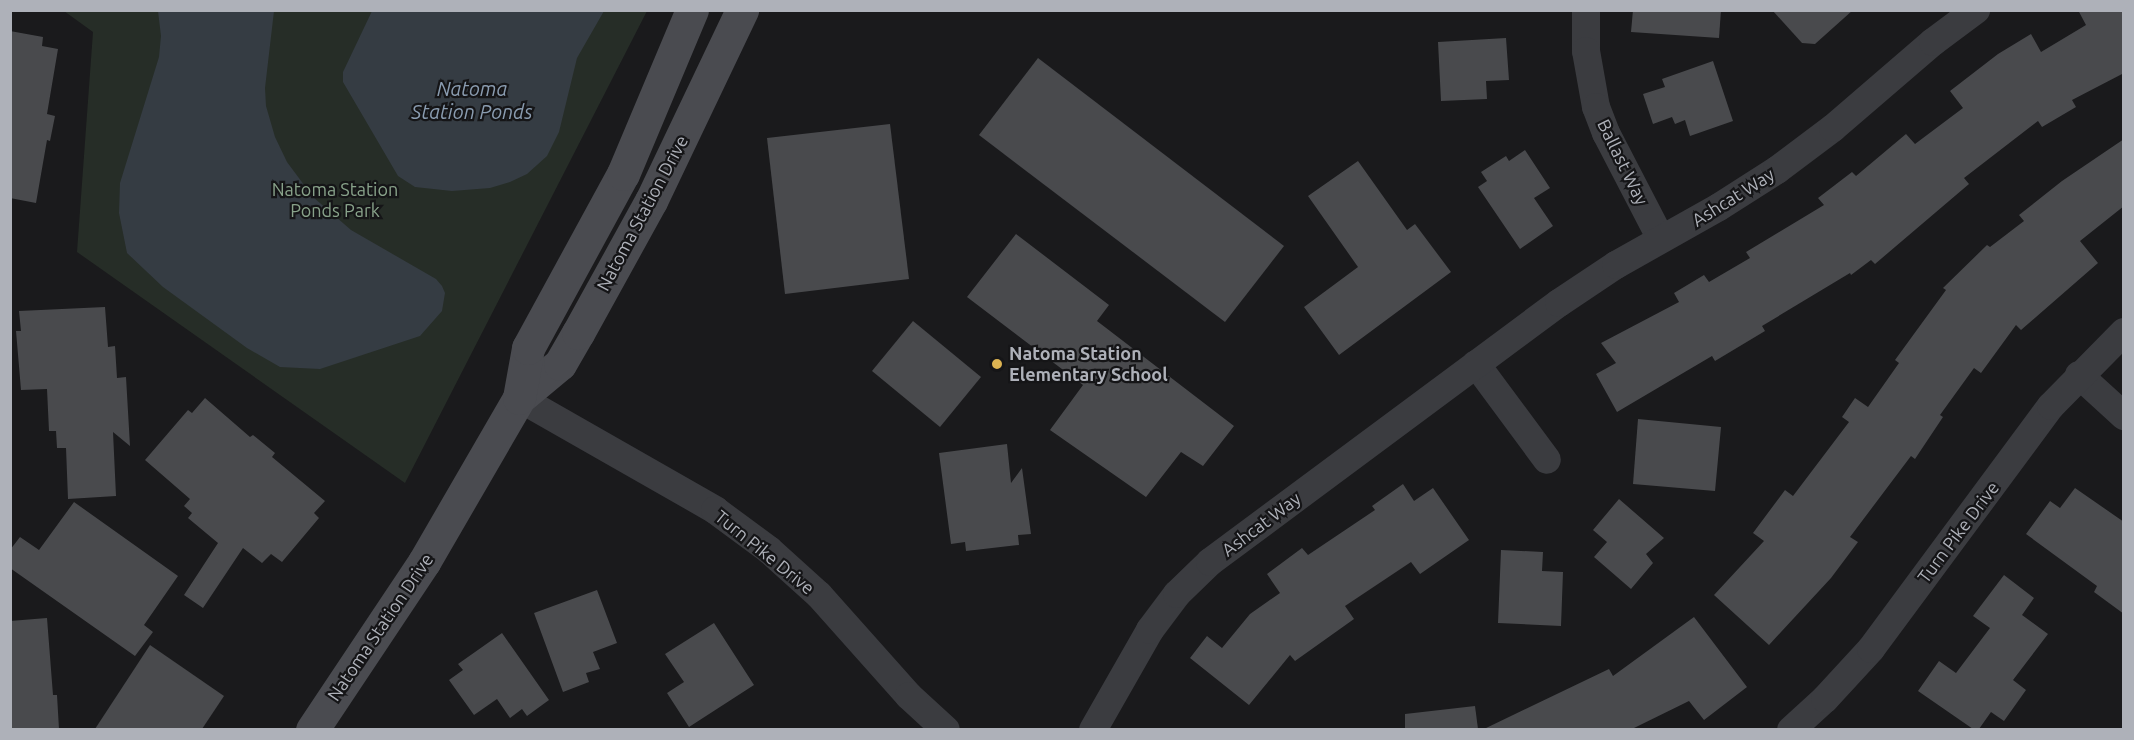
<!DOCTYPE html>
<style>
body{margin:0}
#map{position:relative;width:2134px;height:740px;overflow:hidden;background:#1a1a1c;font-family:Ubuntu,sans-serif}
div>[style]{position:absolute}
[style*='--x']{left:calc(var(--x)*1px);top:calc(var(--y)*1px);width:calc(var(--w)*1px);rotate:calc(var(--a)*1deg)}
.green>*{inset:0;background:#262d27}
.water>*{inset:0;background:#353c43}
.building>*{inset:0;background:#494a4d}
.street>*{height:28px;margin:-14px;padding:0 14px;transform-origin:14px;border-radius:14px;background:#3b3c40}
.secondary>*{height:33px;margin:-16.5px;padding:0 16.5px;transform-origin:16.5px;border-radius:16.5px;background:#4a4b50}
.dots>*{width:16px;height:16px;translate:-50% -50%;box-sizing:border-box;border:3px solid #151517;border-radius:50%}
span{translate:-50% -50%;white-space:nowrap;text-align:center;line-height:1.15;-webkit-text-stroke:4.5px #151517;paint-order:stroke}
.street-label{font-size:18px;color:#aeb1b9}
.park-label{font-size:18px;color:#88a28a}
.poi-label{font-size:18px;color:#aeb1b9;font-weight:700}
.left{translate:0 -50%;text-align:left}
.water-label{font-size:20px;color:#8a9cb0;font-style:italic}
.frame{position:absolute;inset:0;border:12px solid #aeb1b9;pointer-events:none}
</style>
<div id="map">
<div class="green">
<div style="clip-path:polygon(64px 11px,647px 11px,405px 483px,77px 252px,93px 32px)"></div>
</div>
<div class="water">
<div style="clip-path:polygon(158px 11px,274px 11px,265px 88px,266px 106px,275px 137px,287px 162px,313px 197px,351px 230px,436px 279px,442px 286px,445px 293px,442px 311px,420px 336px,320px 369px,280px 367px,247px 348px,163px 287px,127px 253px,119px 213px,120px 183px,159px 57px,161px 36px)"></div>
<div style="clip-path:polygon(372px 11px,372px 10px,604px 11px,577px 58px,559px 132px,547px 156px,527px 174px,510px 182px,490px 188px,452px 191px,415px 187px,398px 176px,343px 82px,343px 72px)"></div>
</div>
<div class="building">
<div style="clip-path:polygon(1633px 10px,1721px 10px,1719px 38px,1631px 32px)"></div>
<div style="clip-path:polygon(1772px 10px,1853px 10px,1815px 44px,1802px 43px)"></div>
<div style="clip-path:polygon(2078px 10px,2124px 10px,2124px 73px,2072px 100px,2076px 107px,2042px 127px,2038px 121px,1964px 178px,1969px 184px,1875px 264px,1871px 260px,1851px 275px,1850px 273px,1762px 326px,1765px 331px,1715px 361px,1712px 356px,1617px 412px,1596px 374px,1616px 363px,1601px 343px,1679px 302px,1674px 293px,1704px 275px,1709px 282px,1750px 258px,1746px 252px,1824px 205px,1818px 198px,1852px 172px,1856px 176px,1906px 134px,1915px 144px,1963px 108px,1950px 91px,1998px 54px,2031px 34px,2041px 52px,2086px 25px)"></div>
<div style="clip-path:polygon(10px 31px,43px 37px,42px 46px,58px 49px,47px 114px,55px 116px,50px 141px,47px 140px,36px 203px,10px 198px)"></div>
<div style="clip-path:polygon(1506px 38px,1509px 80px,1486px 81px,1487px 99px,1441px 101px,1438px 42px)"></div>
<div style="clip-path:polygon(1038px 58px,1284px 246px,1225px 322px,979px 135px)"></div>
<div style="clip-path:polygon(1713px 61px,1733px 121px,1690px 136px,1685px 120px,1675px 124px,1672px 117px,1653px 124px,1643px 94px,1665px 87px,1662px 79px)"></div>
<div style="clip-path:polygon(890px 124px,909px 279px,785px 294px,767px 138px)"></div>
<div style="clip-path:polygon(2124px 139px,2124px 206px,2080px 241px,2098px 263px,2021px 330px,2016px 325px,1981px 373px,1974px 368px,1940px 415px,1943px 417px,1915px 459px,1911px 456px,1850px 537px,1858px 542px,1831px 578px,1769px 645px,1714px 595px,1764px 541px,1753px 533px,1785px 490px,1793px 496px,1849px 422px,1842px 417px,1855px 398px,1868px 407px,1899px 363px,1895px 360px,1946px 290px,1943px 288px,1987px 245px,1990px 247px,2024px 221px,2019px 215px,2062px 181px)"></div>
<div style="clip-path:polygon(1525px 150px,1550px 188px,1534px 198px,1553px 226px,1520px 249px,1478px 187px,1487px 181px,1481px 172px,1506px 156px,1509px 161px)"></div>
<div style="clip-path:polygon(1358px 161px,1407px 230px,1415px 224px,1451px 272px,1339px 355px,1304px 307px,1358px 267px,1308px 196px)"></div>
<div style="clip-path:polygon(1016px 234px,1109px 305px,1097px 321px,1234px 426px,1203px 466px,1181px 452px,1146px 497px,1050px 430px,1083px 385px,967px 297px)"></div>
<div style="clip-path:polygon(105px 307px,108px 347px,115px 346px,117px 378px,126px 377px,130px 446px,113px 432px,116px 496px,68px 499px,66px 448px,57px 448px,56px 431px,49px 431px,47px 389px,21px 390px,16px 331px,21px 331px,19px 311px)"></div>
<div style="clip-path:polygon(913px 321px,981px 377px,940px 427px,872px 371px)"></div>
<div style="clip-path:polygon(205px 398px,250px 437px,253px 435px,275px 453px,272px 457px,325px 501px,314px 513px,319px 518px,282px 562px,271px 554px,262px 563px,243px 548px,203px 608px,184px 595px,218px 543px,188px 518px,192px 513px,184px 506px,190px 499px,145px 460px,188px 410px,192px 413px)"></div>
<div style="clip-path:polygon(1638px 419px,1721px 427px,1715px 491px,1633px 484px)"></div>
<div style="clip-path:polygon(1007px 444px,1011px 483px,1022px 468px,1031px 534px,1018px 535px,1019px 545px,966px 551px,965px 542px,951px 544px,939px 453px)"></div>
<div style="clip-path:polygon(1403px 484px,1414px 501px,1433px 488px,1469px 540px,1420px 574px,1411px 562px,1345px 606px,1354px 619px,1295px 661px,1290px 655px,1249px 705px,1190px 658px,1207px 636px,1222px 648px,1250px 614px,1280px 593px,1267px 574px,1302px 548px,1308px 555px,1375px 510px,1372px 506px)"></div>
<div style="clip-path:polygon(2075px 488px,2124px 522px,2124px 614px,2094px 592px,2097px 586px,2026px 534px,2050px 501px,2060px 508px)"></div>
<div style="clip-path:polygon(1619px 499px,1664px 538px,1646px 554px,1653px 563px,1631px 589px,1594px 557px,1607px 542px,1593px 530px)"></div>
<div style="clip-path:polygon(74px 502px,178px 576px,144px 625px,153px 632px,135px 656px,10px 568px,10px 550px,20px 537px,39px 550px)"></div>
<div style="clip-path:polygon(1501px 550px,1543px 552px,1542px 571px,1563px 572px,1561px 626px,1498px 623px)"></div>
<div style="clip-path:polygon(2004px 575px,2034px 598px,2022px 615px,2048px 634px,2013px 680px,2026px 690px,2004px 721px,1991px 712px,1979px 729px,1973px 729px,1918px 691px,1939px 661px,1956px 673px,1990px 628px,1973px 616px)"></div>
<div style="clip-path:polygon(597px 590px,617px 643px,593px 652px,600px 669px,586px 673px,589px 682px,563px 692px,534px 613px)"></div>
<div style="clip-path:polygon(1694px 617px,1747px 687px,1704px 720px,1689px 701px,1632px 729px,1484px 729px,1609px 669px,1613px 676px)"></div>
<div style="clip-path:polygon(47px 618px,53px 695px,57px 695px,59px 729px,10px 729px,10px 621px)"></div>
<div style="clip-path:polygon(714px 623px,754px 685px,689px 727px,667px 693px,684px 682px,665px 654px)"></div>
<div style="clip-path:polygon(502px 633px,549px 700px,527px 716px,522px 709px,510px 718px,497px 699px,474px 715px,449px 680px,463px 670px,458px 664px)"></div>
<div style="clip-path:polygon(150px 645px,224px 696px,202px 729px,95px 729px)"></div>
<div style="clip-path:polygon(1475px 706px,1478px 729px,1405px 729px,1405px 714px)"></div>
</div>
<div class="street">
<div style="--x:1586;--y:10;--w:41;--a:90"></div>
<div style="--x:1586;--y:51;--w:57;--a:79.9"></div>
<div style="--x:1596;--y:107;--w:28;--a:69"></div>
<div style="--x:1606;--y:133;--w:119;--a:62.6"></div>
<div style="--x:1476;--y:364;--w:119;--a:53.5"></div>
<div style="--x:2079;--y:375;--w:61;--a:42.3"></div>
<div style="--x:519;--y:398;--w:226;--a:29.7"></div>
<div style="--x:715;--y:510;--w:67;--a:36.5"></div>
<div style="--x:769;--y:550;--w:67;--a:42"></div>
<div style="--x:819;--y:595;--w:135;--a:48.3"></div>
<div style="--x:909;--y:696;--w:50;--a:42.6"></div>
<div style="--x:1093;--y:730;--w:115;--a:-60.3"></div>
<div style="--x:1150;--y:630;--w:45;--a:-53.1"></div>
<div style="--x:1177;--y:594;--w:46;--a:-44.1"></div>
<div style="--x:1210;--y:562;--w:435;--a:-36.6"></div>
<div style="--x:1559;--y:303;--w:69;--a:-33.7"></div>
<div style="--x:1616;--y:265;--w:118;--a:-29.4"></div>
<div style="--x:1719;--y:207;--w:69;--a:-32.5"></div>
<div style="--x:1777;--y:170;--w:70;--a:-36.9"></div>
<div style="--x:1833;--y:128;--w:132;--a:-40.7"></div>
<div style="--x:1933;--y:42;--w:54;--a:-36.7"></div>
<div style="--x:1791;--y:730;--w:46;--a:-42.4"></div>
<div style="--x:1825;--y:699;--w:68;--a:-47.4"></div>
<div style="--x:1871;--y:649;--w:302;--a:-53.5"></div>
<div style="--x:2051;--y:406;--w:104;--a:-45.4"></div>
</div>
<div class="secondary">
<div style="--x:519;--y:398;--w:53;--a:-39.7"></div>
<div style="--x:560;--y:364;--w:36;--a:-60"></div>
<div style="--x:578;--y:333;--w:151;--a:-61.1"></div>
<div style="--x:651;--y:201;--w:212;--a:-64.5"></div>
<div style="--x:312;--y:730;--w:202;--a:-56.3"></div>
<div style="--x:424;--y:562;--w:190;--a:-59.9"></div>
<div style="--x:519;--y:398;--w:51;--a:-79.8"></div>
<div style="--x:528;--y:348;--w:198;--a:-61.4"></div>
<div style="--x:623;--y:174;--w:178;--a:-67.2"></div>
</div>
<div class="dots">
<div style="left:997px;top:364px;background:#dcb352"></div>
</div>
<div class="street-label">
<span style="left:1623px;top:162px;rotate:64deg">Ballast Way</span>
<span style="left:1733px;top:197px;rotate:-32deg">Ashcat Way</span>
<span style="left:642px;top:213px;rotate:-62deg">Natoma Station Drive</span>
<span style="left:1261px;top:524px;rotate:-37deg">Ashcat Way</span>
<span style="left:1958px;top:532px;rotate:-53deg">Turn Pike Drive</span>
<span style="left:765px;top:552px;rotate:39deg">Turn Pike Drive</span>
<span style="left:380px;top:627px;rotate:-56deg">Natoma Station Drive</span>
</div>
<div class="park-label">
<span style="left:335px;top:200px">Natoma Station<br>Ponds Park</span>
</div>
<div class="poi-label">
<span class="left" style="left:1009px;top:364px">Natoma Station<br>Elementary School</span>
</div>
<div class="water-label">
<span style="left:472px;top:100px">Natoma<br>Station Ponds</span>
</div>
<div class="frame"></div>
</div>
